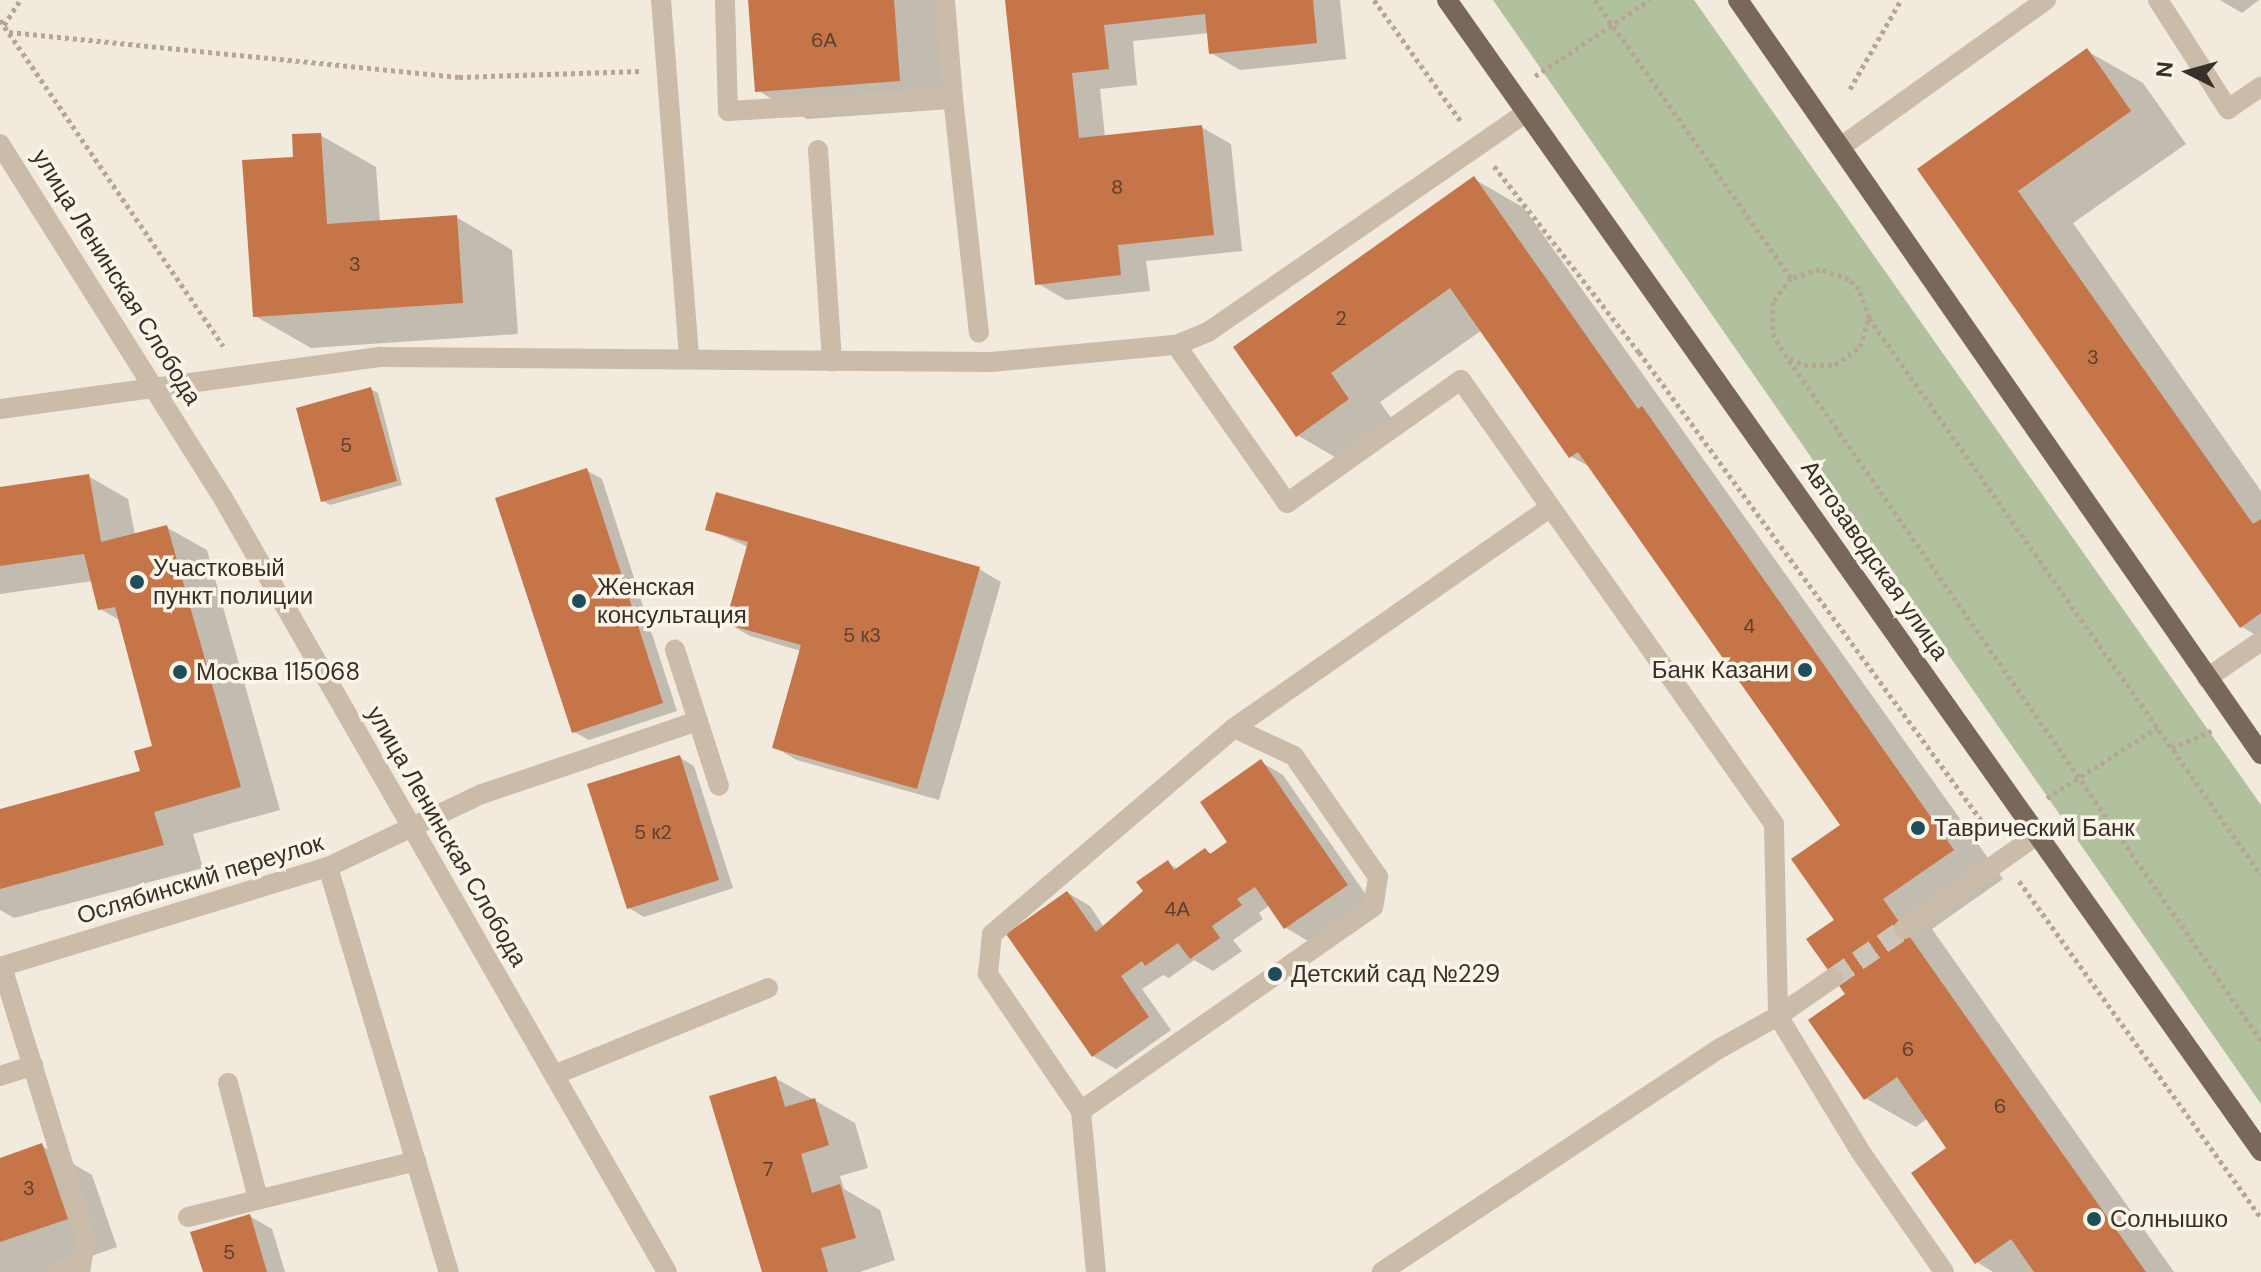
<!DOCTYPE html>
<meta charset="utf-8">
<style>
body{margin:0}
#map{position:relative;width:2261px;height:1272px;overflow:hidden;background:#f2eadd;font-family:"DM Sans",sans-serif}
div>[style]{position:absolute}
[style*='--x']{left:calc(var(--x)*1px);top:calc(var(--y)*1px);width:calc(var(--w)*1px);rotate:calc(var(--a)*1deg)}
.green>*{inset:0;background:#b1c19d}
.shadow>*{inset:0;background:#0003}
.building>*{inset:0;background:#c57548}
.minor-tunnel>*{height:20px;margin-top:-10px;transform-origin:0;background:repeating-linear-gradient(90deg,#cdc5b9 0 20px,transparent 0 30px)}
.path>*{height:5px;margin-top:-2.5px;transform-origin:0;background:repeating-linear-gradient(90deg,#b6a693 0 4px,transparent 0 8px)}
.minor>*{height:20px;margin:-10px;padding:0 10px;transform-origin:10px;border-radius:10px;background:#cabca9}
.major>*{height:20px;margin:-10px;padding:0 10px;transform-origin:10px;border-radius:10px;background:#79685a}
.dots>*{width:22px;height:22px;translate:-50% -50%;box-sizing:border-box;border:4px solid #faf4e9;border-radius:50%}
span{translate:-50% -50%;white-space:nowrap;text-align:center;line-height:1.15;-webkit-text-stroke:7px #faf4e9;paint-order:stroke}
.number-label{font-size:20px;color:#5a4031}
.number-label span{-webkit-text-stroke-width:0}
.street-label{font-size:24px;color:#372f29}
.poi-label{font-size:24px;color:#372f29}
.left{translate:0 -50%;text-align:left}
.right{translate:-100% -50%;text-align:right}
.north{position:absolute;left:2149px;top:32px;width:80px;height:80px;-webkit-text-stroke:6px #faf4e9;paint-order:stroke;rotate:276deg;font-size:22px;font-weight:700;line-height:32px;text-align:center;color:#372f29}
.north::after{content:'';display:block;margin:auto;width:28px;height:36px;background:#372f29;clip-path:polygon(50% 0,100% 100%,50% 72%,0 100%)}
</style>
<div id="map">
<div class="green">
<div style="clip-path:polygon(1493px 0,1694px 0,2261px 805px,2261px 1104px)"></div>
</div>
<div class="shadow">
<div style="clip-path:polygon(750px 0,942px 0,950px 109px,807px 119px,757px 90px)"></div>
<div style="clip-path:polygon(1007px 0,1340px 0,1346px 59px,1240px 70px,1211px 53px,1209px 33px,1133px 41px,1137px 85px,1100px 89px,1105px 137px,1201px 127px,1231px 144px,1242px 251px,1146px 261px,1150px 291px,1066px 300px,1037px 283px)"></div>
<div style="clip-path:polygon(2220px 0,2259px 0,2242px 13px)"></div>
<div style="clip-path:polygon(2087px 51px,2143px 83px,2186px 144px,2073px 223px,2261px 491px,2261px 638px,2242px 627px,1919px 169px)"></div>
<div style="clip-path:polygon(320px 135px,376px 167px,380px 222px,456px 217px,512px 250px,518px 334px,311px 348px,255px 316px)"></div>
<div style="clip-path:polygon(1474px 179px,1524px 208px,2003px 879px,1932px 929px,2174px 1272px,1993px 1272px,1977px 1262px,1949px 1148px,1928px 1118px,1916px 1127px,1865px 1098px,1848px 995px,1843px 825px,1592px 468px,1570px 456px,1482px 330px,1380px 402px,1398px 428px,1347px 464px,1297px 435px,1236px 347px)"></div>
<div style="clip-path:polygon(371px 389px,378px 393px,402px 485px,330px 505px,323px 501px)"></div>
<div style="clip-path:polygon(586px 470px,602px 479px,677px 711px,589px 740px,574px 732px)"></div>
<div style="clip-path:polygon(88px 476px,128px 499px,135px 535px,166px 527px,207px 550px,280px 810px,193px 834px,203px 868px,14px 918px,0 910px,0 811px,143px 772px,154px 747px,121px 621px,100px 609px,93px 581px,0 594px,0 489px)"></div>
<div style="clip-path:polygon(708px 529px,979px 569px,1001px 582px,939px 800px,797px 760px,774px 747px,801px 651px,750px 636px,727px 623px,748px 547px)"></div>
<div style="clip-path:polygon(679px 757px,694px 766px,733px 888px,644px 917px,629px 908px)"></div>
<div style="clip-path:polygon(1261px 762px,1283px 775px,1369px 899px,1308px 941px,1286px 928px,1270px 905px,1259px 913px,1263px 919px,1233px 940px,1242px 951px,1213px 971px,1194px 960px,1169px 978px,1163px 975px,1142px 989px,1171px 1030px,1116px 1069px,1093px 1056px,1068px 893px,1090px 906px,1104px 927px,1146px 891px,1168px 863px,1178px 869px,1205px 850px,1213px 855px,1230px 842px)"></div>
<div style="clip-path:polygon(775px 1078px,855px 1123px,868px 1168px,840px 1176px,844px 1189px,880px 1210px,895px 1260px,860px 1272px,764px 1272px)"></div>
<div style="clip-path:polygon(42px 1146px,92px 1175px,117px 1247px,46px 1272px,0 1272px,0 1160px)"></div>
<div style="clip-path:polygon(249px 1216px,272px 1229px,285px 1272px,205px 1272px)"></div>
</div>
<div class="building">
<div style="clip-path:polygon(748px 0,894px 0,900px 81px,755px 92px)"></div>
<div style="clip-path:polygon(1005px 0,1313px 0,1317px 43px,1209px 54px,1205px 14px,1104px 25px,1109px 69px,1072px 73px,1079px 138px,1202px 125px,1214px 235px,1118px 245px,1121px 275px,1035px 285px)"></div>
<div style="clip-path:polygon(2087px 48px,2131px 111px,2018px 191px,2253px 524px,2261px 519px,2261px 613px,2240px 628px,1917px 169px)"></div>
<div style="clip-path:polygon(321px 133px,327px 224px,457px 215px,463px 303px,253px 317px,242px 160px,293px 157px,292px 134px)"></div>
<div style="clip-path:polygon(1474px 176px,1638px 409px,1642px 406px,1954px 850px,1883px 899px,2146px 1272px,2034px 1272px,2011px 1239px,1975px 1264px,1911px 1173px,1946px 1148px,1897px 1077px,1864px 1100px,1808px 1020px,1845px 994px,1806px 939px,1834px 920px,1791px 859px,1840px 825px,1578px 452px,1569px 458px,1450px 288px,1331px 373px,1349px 399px,1296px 437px,1233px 347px)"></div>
<div style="clip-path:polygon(371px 387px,397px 481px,321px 502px,296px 408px)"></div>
<div style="clip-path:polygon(587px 468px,663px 703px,572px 733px,495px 498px)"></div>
<div style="clip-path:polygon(89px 474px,101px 542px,167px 525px,241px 787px,154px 812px,164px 845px,0 889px,0 809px,140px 771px,134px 751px,152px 746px,115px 607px,98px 610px,84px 554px,0 566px,0 487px)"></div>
<div style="clip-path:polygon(716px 492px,980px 567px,917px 789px,772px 748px,801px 645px,725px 624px,748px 542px,705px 530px)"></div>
<div style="clip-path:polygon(680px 755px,719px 880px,627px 909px,587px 784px)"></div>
<div style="clip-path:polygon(1261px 759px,1348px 885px,1284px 929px,1255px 887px,1237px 899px,1242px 905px,1212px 926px,1220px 938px,1190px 959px,1178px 943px,1145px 966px,1142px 961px,1121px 976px,1149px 1017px,1092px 1057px,1006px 934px,1067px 891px,1096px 932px,1143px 891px,1136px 882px,1168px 860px,1174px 870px,1205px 848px,1210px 854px,1227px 842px,1200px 802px)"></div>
<div style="clip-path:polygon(776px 1076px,785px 1107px,815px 1098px,829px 1145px,801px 1154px,812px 1193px,840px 1184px,856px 1238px,821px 1248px,828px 1272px,762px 1272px,709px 1096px)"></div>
<div style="clip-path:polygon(42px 1143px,68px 1219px,0 1242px,0 1158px)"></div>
<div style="clip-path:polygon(250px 1214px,267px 1272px,203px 1272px,190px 1232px)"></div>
</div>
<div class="minor-tunnel">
<div style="--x:1833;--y:978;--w:86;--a:-34.6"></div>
</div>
<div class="path">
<div style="--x:1374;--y:0;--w:151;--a:54.4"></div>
<div style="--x:1595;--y:0;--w:340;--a:54.8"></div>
<div style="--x:0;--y:20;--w:395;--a:55.6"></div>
<div style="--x:4;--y:25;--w:30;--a:-57"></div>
<div style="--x:9;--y:32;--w:452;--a:5.7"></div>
<div style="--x:459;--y:77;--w:182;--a:-1.9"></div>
<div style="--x:1535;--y:76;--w:138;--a:-33.5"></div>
<div style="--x:1850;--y:89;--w:103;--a:-60.2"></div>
<div style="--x:1494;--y:166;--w:236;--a:52.1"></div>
<div style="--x:1639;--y:352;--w:598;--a:53.84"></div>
<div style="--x:1869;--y:318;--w:681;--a:54.86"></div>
<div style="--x:1790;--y:358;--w:16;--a:27"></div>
<div style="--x:1804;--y:365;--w:31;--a:0"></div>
<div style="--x:1835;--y:365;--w:31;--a:-36"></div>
<div style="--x:1860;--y:347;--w:30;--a:-73"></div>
<div style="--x:1869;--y:318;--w:31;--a:-109"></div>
<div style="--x:1859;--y:289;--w:14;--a:-135"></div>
<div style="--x:1849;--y:279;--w:31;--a:-161"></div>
<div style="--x:1820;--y:269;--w:30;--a:163"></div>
<div style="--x:1791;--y:278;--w:30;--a:127"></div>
<div style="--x:1773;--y:302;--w:31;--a:90"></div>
<div style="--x:1773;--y:333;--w:16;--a:63"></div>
<div style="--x:1780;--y:347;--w:844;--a:55.24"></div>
<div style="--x:2172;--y:748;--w:43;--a:-23.6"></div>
<div style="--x:2047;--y:798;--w:130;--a:-32.5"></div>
<div style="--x:2019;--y:881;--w:415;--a:54.3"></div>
</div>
<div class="minor">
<div style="--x:661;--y:0;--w:359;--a:85.5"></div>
<div style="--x:725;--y:0;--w:111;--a:88.5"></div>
<div style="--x:728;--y:111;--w:225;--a:-3.3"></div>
<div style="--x:953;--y:98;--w:98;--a:-94.7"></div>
<div style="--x:2158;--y:0;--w:130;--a:57.3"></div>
<div style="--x:2228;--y:109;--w:40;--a:-34"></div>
<div style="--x:953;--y:98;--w:236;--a:83.7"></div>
<div style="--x:0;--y:144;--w:418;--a:57.8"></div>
<div style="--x:223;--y:498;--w:892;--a:60.16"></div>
<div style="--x:1842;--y:146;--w:251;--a:-35.6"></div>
<div style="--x:818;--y:150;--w:212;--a:86.2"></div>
<div style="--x:1176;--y:345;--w:193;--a:54.9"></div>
<div style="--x:1287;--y:503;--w:213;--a:-35.3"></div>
<div style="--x:1461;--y:380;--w:543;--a:54.82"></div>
<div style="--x:1774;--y:824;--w:192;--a:88.8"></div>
<div style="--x:1778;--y:1016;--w:70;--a:150.9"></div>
<div style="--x:1717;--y:1050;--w:402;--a:146.5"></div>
<div style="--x:0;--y:409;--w:385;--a:-7.8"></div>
<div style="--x:381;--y:357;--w:610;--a:0.47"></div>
<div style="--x:991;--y:362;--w:186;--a:-5.3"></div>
<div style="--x:1176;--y:345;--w:35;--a:-22"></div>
<div style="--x:1208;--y:332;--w:385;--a:-34.6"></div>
<div style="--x:2207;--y:678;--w:65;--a:-34.4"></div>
<div style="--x:698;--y:721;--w:68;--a:72.1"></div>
<div style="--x:1234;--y:728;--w:386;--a:-34.9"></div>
<div style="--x:328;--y:867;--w:423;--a:73.4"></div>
<div style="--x:1904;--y:929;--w:163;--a:-35.3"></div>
<div style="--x:0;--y:967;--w:343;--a:-17"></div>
<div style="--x:328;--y:867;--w:170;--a:-25.4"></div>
<div style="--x:482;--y:794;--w:228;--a:-18.7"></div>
<div style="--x:698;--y:721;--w:75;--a:-107.9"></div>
<div style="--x:2;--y:967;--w:284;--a:72.8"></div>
<div style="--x:86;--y:1238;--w:35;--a:100"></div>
<div style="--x:1833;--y:978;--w:67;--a:145.4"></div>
<div style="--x:1778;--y:1016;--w:158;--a:58.7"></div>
<div style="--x:1860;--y:1151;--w:147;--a:55.2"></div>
<div style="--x:554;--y:1075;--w:231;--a:-22.1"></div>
<div style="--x:0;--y:1076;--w:35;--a:-18"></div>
<div style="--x:228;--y:1083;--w:119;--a:75.4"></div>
<div style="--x:1081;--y:1111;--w:166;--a:-124.2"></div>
<div style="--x:988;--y:974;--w:40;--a:-84.3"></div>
<div style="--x:992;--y:934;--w:318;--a:-40.4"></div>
<div style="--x:1234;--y:728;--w:66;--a:25"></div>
<div style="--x:1294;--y:756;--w:147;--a:55.2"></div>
<div style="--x:1378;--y:877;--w:30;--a:99"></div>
<div style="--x:1373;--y:907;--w:356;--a:145.1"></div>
<div style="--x:1081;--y:1111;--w:162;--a:84.7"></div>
<div style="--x:188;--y:1217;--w:235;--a:-13.8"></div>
<div style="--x:57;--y:1272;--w:22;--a:-18"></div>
</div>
<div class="major">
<div style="--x:1447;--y:0;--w:1410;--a:54.73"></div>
<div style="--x:1738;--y:0;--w:918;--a:55.25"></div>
</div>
<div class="dots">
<div style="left:137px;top:582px;background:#1e4e59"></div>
<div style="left:579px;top:601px;background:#1e4e59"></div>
<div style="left:1805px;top:670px;background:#1e4e59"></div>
<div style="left:180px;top:672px;background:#1e4e59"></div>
<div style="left:1918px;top:828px;background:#1e4e59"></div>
<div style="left:1275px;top:974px;background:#1e4e59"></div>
<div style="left:2094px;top:1219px;background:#1e4e59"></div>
</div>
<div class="number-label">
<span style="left:824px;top:40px">6А</span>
<span style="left:1117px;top:187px">8</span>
<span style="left:355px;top:264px">3</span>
<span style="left:1341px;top:318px">2</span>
<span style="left:2093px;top:357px">3</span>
<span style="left:346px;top:445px">5</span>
<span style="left:1749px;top:626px">4</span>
<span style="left:862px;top:635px">5 к3</span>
<span style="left:653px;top:832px">5 к2</span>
<span style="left:1177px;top:909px">4А</span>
<span style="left:1908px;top:1049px">6</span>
<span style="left:2000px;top:1106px">6</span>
<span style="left:768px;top:1169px">7</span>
<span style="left:29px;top:1188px">3</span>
<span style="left:229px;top:1252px">5</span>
</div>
<div class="street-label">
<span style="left:117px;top:277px;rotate:58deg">улица Ленинская Слобода</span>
<span style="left:1875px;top:560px;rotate:55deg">Автозаводская улица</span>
<span style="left:447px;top:836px;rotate:60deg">улица Ленинская Слобода</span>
<span style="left:200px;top:879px;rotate:-17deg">Ослябинский переулок</span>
</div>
<div class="poi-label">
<span class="left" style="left:153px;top:582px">Участковый<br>пункт полиции</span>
<span class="left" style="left:597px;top:601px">Женская<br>консультация</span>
<span class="right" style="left:1789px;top:670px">Банк Казани</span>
<span class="left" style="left:196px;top:672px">Москва 115068</span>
<span class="left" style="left:1934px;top:828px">Таврический Банк</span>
<span class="left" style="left:1291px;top:974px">Детский сад №229</span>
<span class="left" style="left:2110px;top:1219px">Солнышко</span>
</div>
<div class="north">N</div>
</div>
